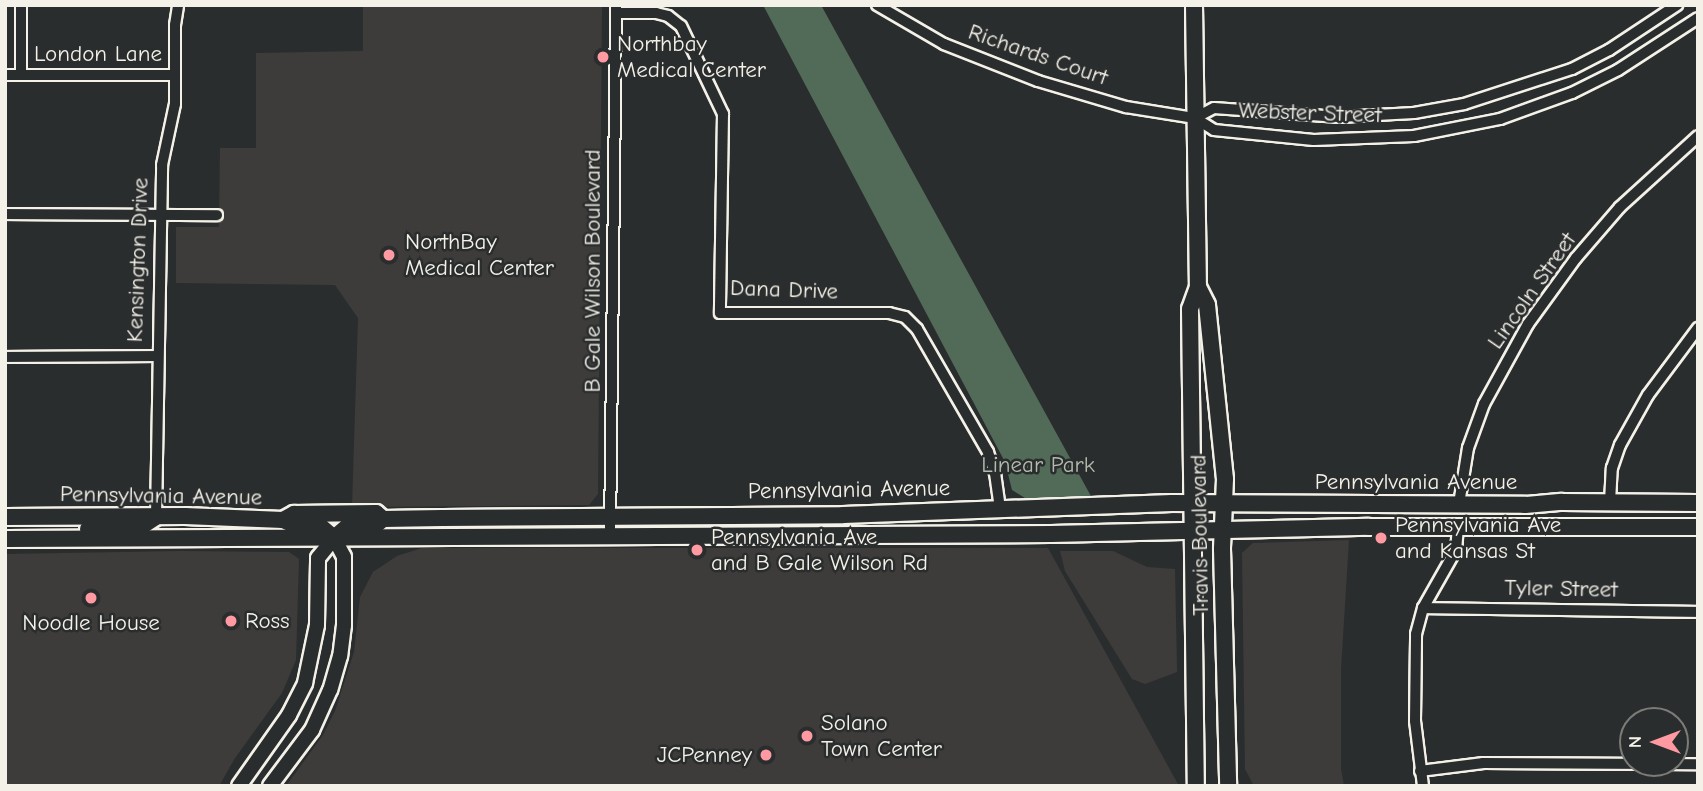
<!DOCTYPE html>
<style>
body{margin:0}
#map{position:relative;width:1703px;height:791px;overflow:hidden;background:#2a2d2e;font-family:"Comic Neue",sans-serif}
div>[style]{position:absolute}
[style*='--x']{left:calc(var(--x)*1px);top:calc(var(--y)*1px);width:calc(var(--w)*1px);rotate:calc(var(--a)*1deg)}
.built>*{inset:0;background:#3e3c3a}
.green>*{inset:0;background:#526a58}
.roads{filter:drop-shadow(2px 0 #f4f1e8) drop-shadow(-2px 0 #f4f1e8) drop-shadow(0 2px #f4f1e8) drop-shadow(0 -2px #f4f1e8)}
.minor>*{height:10px;margin:-5px;padding:0 5px;transform-origin:5px;border-radius:5px;background:#2a2d2e}
.tertiary>*{height:14px;margin:-7px;padding:0 7px;transform-origin:7px;border-radius:7px;background:#2a2d2e}
.secondary>*{height:16px;margin:-8px;padding:0 8px;transform-origin:8px;border-radius:8px;background:#2a2d2e}
.dots>*{width:19px;height:19px;translate:-50% -50%;box-sizing:border-box;border:4px solid #2a2d2e;border-radius:50%}
span{translate:-50% -50%;white-space:nowrap;text-align:center;line-height:1.15;-webkit-text-stroke:5px #2a2d2e;paint-order:stroke}
.poi-label{font-size:23px;color:#f4f1e8}
.left{translate:0 -50%;text-align:left}
.right{translate:-100% -50%;text-align:right}
.street-label{font-size:23px;color:#f4f1e8}
.park-label{font-size:23px;color:#b3bbae}
.frame{position:absolute;inset:0;border:7px solid #f4f1e8;pointer-events:none}
.north{position:absolute;left:1619px;top:707px;width:70px;height:70px;box-sizing:border-box;background:#2a2d2e;border:2px solid #7b7b78;border-radius:50%;rotate:270deg;font-size:19px;font-weight:700;line-height:28px;text-align:center;color:#f4f1e8}
.north::after{content:'';display:block;margin:auto;width:24px;height:32px;background:#ff9aa2;clip-path:polygon(50% 0,100% 100%,50% 72%,0 100%)}
</style>
<div id="map">
<div class="built">
<div style="clip-path:polygon(363px 5px,602px 5px,598px 494px,589px 505px,352px 507px,358px 318px,335px 285px,176px 283px,176px 227px,219px 227px,220px 148px,256px 148px,256px 53px,363px 51px)"></div>
<div style="clip-path:polygon(1349px 540px,1341px 669px,1341px 769px,1344px 786px,1254px 786px,1245px 769px,1242px 553px,1253px 543px)"></div>
<div style="clip-path:polygon(422px 548px,1048px 548px,1179px 786px,286px 786px,323px 735px,335px 711px,354px 652px,360px 597px,373px 572px,397px 556px)"></div>
<div style="clip-path:polygon(181px 551px,289px 552px,299px 559px,296px 660px,282px 693px,235px 758px,219px 786px,5px 786px,5px 554px)"></div>
<div style="clip-path:polygon(1060px 551px,1113px 551px,1147px 567px,1175px 569px,1177px 672px,1145px 684px,1132px 679px,1065px 571px)"></div>
</div>
<div class="green">
<div style="clip-path:polygon(763px 5px,821px 5px,1092px 498px,1025px 498px,1012px 490px,1005px 462px)"></div>
</div>
<div class="roads">
<div class="minor">
<div style="--x:877;--y:5;--w:78;--a:30.2"></div>
<div style="--x:944;--y:44;--w:101;--a:21.5"></div>
<div style="--x:1038;--y:81;--w:92;--a:16.5"></div>
<div style="--x:1126;--y:107;--w:70;--a:9.1"></div>
<div style="--x:1195;--y:118;--w:22;--a:32"></div>
<div style="--x:1214;--y:130;--w:100;--a:5.7"></div>
<div style="--x:1314;--y:140;--w:100;--a:-2.3"></div>
<div style="--x:1414;--y:136;--w:88;--a:-11.2"></div>
<div style="--x:1500;--y:119;--w:77;--a:-19.9"></div>
<div style="--x:1572;--y:93;--w:51;--a:-26.6"></div>
<div style="--x:1618;--y:70;--w:95;--a:-33"></div>
<div style="--x:616;--y:13;--w:40;--a:0"></div>
<div style="--x:656;--y:13;--w:12;--a:14"></div>
<div style="--x:668;--y:16;--w:16;--a:38"></div>
<div style="--x:681;--y:26;--w:98;--a:64.5"></div>
<div style="--x:723;--y:114;--w:199;--a:90.9"></div>
<div style="--x:720;--y:313;--w:169;--a:0"></div>
<div style="--x:889;--y:313;--w:16;--a:14"></div>
<div style="--x:905;--y:317;--w:17;--a:45"></div>
<div style="--x:917;--y:329;--w:142;--a:60"></div>
<div style="--x:988;--y:452;--w:22;--a:72"></div>
<div style="--x:995;--y:473;--w:36;--a:82"></div>
<div style="--x:5;--y:75;--w:170;--a:0"></div>
<div style="--x:21;--y:75;--w:70;--a:-90"></div>
<div style="--x:1195;--y:118;--w:21;--a:-28"></div>
<div style="--x:1214;--y:108;--w:125;--a:4.1"></div>
<div style="--x:1339;--y:117;--w:75;--a:-3.1"></div>
<div style="--x:1414;--y:113;--w:51;--a:-10.2"></div>
<div style="--x:1464;--y:104;--w:114;--a:-18"></div>
<div style="--x:1572;--y:69;--w:42;--a:-27.2"></div>
<div style="--x:1609;--y:50;--w:82;--a:-33.5"></div>
<div style="--x:5;--y:214;--w:212;--a:0.3"></div>
<div style="--x:5;--y:357;--w:151;--a:-0.4"></div>
<div style="--x:1610;--y:502;--w:34;--a:-87"></div>
<div style="--x:1612;--y:468;--w:24;--a:-71"></div>
<div style="--x:1620;--y:445;--w:57;--a:-60.8"></div>
<div style="--x:1648;--y:395;--w:84;--a:-53.3"></div>
<div style="--x:1459;--y:504;--w:57;--a:-80.9"></div>
<div style="--x:1468;--y:448;--w:47;--a:-70"></div>
<div style="--x:1484;--y:404;--w:91;--a:-61.2"></div>
<div style="--x:1528;--y:324;--w:82;--a:-54"></div>
<div style="--x:1576;--y:258;--w:67;--a:-49.2"></div>
<div style="--x:1620;--y:207;--w:105;--a:-42.3"></div>
<div style="--x:156;--y:517;--w:352;--a:-89"></div>
<div style="--x:162;--y:165;--w:62;--a:-78"></div>
<div style="--x:175;--y:104;--w:79;--a:-90"></div>
<div style="--x:175;--y:25;--w:20;--a:-81"></div>
<div style="--x:610;--y:536;--w:531;--a:-89.35"></div>
<div style="--x:1423;--y:608;--w:275;--a:0.8"></div>
<div style="--x:1420;--y:771;--w:64;--a:-7.2"></div>
<div style="--x:1483;--y:763;--w:215;--a:0.3"></div>
<div style="--x:1423;--y:786;--w:65;--a:-97"></div>
<div style="--x:1415;--y:721;--w:87;--a:-89.3"></div>
<div style="--x:1416;--y:634;--w:27;--a:-75"></div>
<div style="--x:1423;--y:608;--w:67;--a:-60.4"></div>
<div style="--x:1456;--y:550;--w:24;--a:-85"></div>
</div>
<div class="tertiary">
<div style="--x:239;--y:786;--w:87;--a:-54.8"></div>
<div style="--x:289;--y:715;--w:36;--a:-63"></div>
<div style="--x:305;--y:683;--w:59;--a:-78.3"></div>
<div style="--x:317;--y:625;--w:67;--a:-89.1"></div>
<div style="--x:318;--y:558;--w:26;--a:-51"></div>
<div style="--x:334;--y:538;--w:21;--a:62"></div>
<div style="--x:344;--y:557;--w:68;--a:90"></div>
<div style="--x:344;--y:625;--w:31;--a:97"></div>
<div style="--x:340;--y:656;--w:35;--a:106"></div>
<div style="--x:330;--y:690;--w:44;--a:114.2"></div>
<div style="--x:312;--y:730;--w:70;--a:126.9"></div>
</div>
<div class="secondary">
<div style="--x:1194;--y:5;--w:282;--a:89.2"></div>
<div style="--x:1198;--y:287;--w:23;--a:110"></div>
<div style="--x:1190;--y:309;--w:477;--a:89.3"></div>
<div style="--x:1198;--y:287;--w:20;--a:63"></div>
<div style="--x:1207;--y:305;--w:175;--a:84.1"></div>
<div style="--x:1225;--y:479;--w:70;--a:92.5"></div>
<div style="--x:1222;--y:549;--w:237;--a:88.5"></div>
<div style="--x:5;--y:517;--w:180;--a:-0.3"></div>
<div style="--x:185;--y:516;--w:98;--a:2.3"></div>
<div style="--x:283;--y:520;--w:13;--a:-29"></div>
<div style="--x:294;--y:514;--w:82;--a:-0.7"></div>
<div style="--x:376;--y:513;--w:9;--a:41"></div>
<div style="--x:383;--y:519;--w:59;--a:-1"></div>
<div style="--x:442;--y:518;--w:401;--a:-0.4"></div>
<div style="--x:843;--y:515;--w:329;--a:-2.1"></div>
<div style="--x:1172;--y:503;--w:353;--a:0.3"></div>
<div style="--x:1525;--y:505;--w:37;--a:-5"></div>
<div style="--x:1562;--y:502;--w:136;--a:0.4"></div>
<div style="--x:283;--y:520;--w:12;--a:24"></div>
<div style="--x:294;--y:525;--w:25;--a:0"></div>
<div style="--x:319;--y:525;--w:20;--a:41"></div>
<div style="--x:88;--y:529;--w:51;--a:-1.1"></div>
<div style="--x:139;--y:528;--w:20;--a:-33"></div>
<div style="--x:334;--y:538;--w:18;--a:-41"></div>
<div style="--x:348;--y:526;--w:28;--a:-2"></div>
<div style="--x:376;--y:525;--w:9;--a:-41"></div>
<div style="--x:5;--y:539;--w:1046;--a:-0.27"></div>
<div style="--x:1051;--y:534;--w:318;--a:-1.3"></div>
<div style="--x:1369;--y:527;--w:329;--a:0"></div>
</div>
</div>
<div class="dots">
<div style="left:603px;top:57px;background:#ff9aa2"></div>
<div style="left:389px;top:255px;background:#ff9aa2"></div>
<div style="left:1381px;top:538px;background:#ff9aa2"></div>
<div style="left:697px;top:550px;background:#ff9aa2"></div>
<div style="left:91px;top:598px;background:#ff9aa2"></div>
<div style="left:231px;top:621px;background:#ff9aa2"></div>
<div style="left:807px;top:736px;background:#ff9aa2"></div>
<div style="left:766px;top:755px;background:#ff9aa2"></div>
</div>
<div class="poi-label">
<span class="left" style="left:617px;top:57px">Northbay<br>Medical Center</span>
<span class="left" style="left:405px;top:255px">NorthBay<br>Medical Center</span>
<span class="left" style="left:1395px;top:538px">Pennsylvania Ave<br>and Kansas St</span>
<span class="left" style="left:711px;top:550px">Pennsylvania Ave<br>and B Gale Wilson Rd</span>
<span class="left" style="left:245px;top:621px">Ross</span>
<span style="left:91px;top:623px">Noodle House</span>
<span class="left" style="left:821px;top:736px">Solano<br>Town Center</span>
<span class="right" style="left:752px;top:755px">JCPenney</span>
</div>
<div class="street-label">
<span style="left:98px;top:54px">London Lane</span>
<span style="left:1038px;top:55px;rotate:19deg">Richards Court</span>
<span style="left:1310px;top:113px;rotate:2deg">Webster Street</span>
<span style="left:138px;top:260px;rotate:-88deg">Kensington Drive</span>
<span style="left:593px;top:271px;rotate:-90deg">B Gale Wilson Boulevard</span>
<span style="left:784px;top:290px;rotate:2deg">Dana Drive</span>
<span style="left:1532px;top:291px;rotate:-55deg">Lincoln Street</span>
<span style="left:1416px;top:482px">Pennsylvania Avenue</span>
<span style="left:849px;top:490px;rotate:-1deg">Pennsylvania Avenue</span>
<span style="left:161px;top:496px;rotate:1deg">Pennsylvania Avenue</span>
<span style="left:1200px;top:535px;rotate:-91deg">Travis Boulevard</span>
<span style="left:1561px;top:589px;rotate:1deg">Tyler Street</span>
</div>
<div class="park-label">
<span style="left:1038px;top:465px">Linear Park</span>
</div>
<div class="frame"></div>
<div class="north">N</div>
</div>
